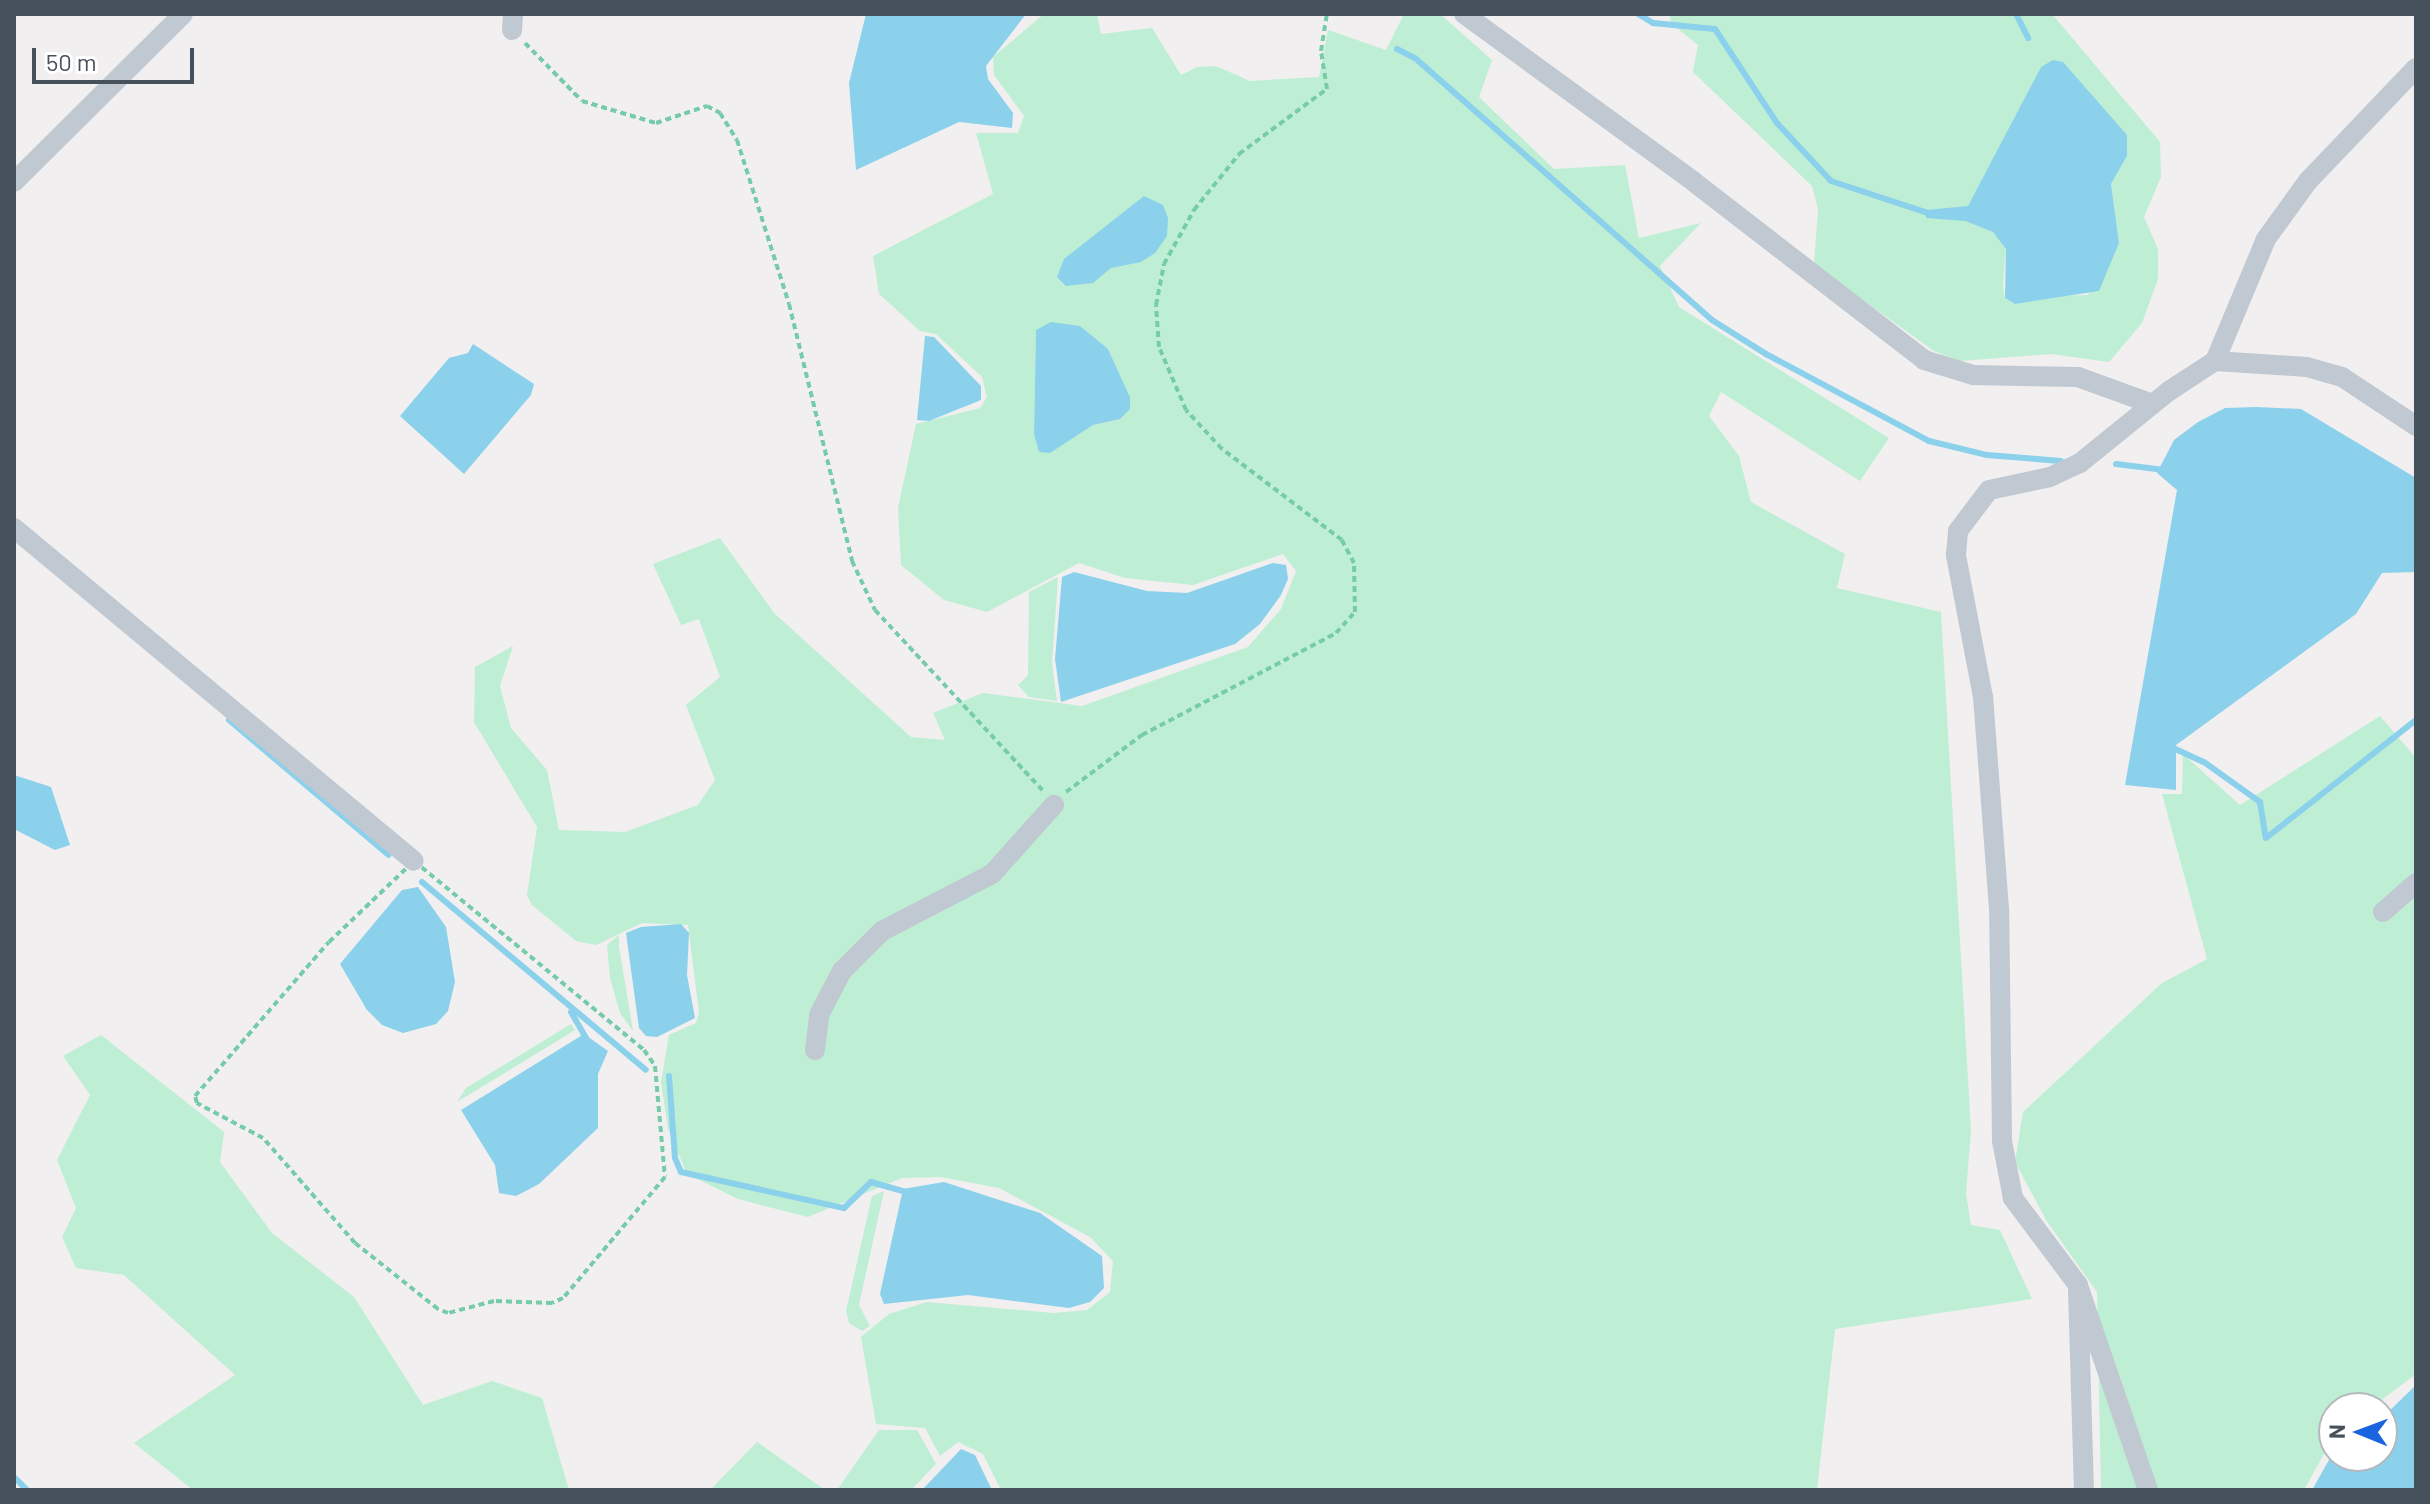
<!DOCTYPE html>
<style>
body{margin:0}
#map{position:relative;width:2430px;height:1504px;overflow:hidden;background:#f1efef;font-family:Barlow,sans-serif}
div>[style]{position:absolute}
[style*='--x']{left:calc(var(--x)*1px);top:calc(var(--y)*1px);width:calc(var(--w)*1px);rotate:calc(var(--a)*1deg)}
.green>*{inset:0;background:#beefd4}
.water>*{inset:0;background:#8bd1eb}
.stream>*{height:6px;margin:-3px;padding:0 3px;transform-origin:3px;border-radius:3px;background:#8bd1eb}
.path>*{height:4px;margin-top:-2px;transform-origin:0;background:repeating-linear-gradient(90deg,#76cca8 0 6px,transparent 0 10px)}
.minor>*{height:20px;margin:-10px;padding:0 10px;transform-origin:10px;border-radius:10px;background:#c0c8d1}
span{translate:-50% -50%;white-space:nowrap;text-align:center;line-height:1.15;-webkit-text-stroke:7px #fff;paint-order:stroke}
.frame{position:absolute;inset:0;border:16px solid #47515c;pointer-events:none}
.north{position:absolute;left:2318px;top:1392px;width:80px;height:80px;box-sizing:border-box;background:#fff;border:2px solid #b5b9be;border-radius:50%;rotate:271deg;font-size:22px;font-weight:700;line-height:32px;text-align:center;color:#47515c}
.north::after{content:'';display:block;margin:auto;width:28px;height:36px;background:#1b64df;clip-path:polygon(50% 0,100% 100%,50% 72%,0 100%)}
.scale{position:absolute;left:32px;top:48px;width:162px;height:36px;box-sizing:border-box;border:4px solid #47515c;border-top:0;padding-left:10px;font-size:24px;line-height:28px;white-space:nowrap;color:#47515c;-webkit-text-stroke:6px #fff;paint-order:stroke}
</style>
<div id="map">
<div class="green">
<div style="clip-path:polygon(evenodd,1044px 14px,1097px 14px,1101px 34px,1152px 28px,1181px 75px,1197px 67px,1216px 66px,1250px 81px,1319px 77px,1328px 30px,1386px 50px,1404px 14px,1440px 14px,1492px 60px,1479px 97px,1554px 169px,1625px 165px,1639px 238px,1701px 223px,1660px 266px,1679px 307px,1889px 438px,1860px 481px,1721px 392px,1709px 416px,1739px 456px,1751px 502px,1845px 554px,1837px 588px,1941px 612px,1971px 1131px,1966px 1194px,1971px 1225px,2000px 1230px,2032px 1299px,1835px 1329px,1817px 1490px,1001px 1490px,983px 1454px,958px 1442px,940px 1456px,925px 1428px,876px 1424px,861px 1337px,889px 1314px,927px 1302px,1054px 1313px,1087px 1310px,1110px 1292px,1113px 1261px,1090px 1237px,999px 1188px,941px 1177px,902px 1178px,808px 1217px,738px 1199px,687px 1174px,668px 1129px,661px 1082px,669px 1035px,696px 1023px,699px 1012px,688px 925px,642px 923px,596px 945px,576px 941px,532px 905px,527px 895px,537px 827px,474px 722px,475px 667px,513px 646px,500px 686px,511px 728px,547px 770px,559px 830px,625px 832px,698px 805px,715px 780px,686px 705px,720px 677px,699px 619px,681px 625px,653px 564px,720px 538px,774px 613px,911px 737px,945px 740px,933px 713px,983px 693px,1082px 706px,1248px 647px,1281px 609px,1296px 571px,1283px 554px,1193px 585px,1125px 578px,1079px 563px,987px 612px,944px 600px,901px 565px,898px 508px,916px 424px,980px 408px,987px 397px,982px 377px,936px 334px,920px 331px,879px 294px,873px 256px,993px 194px,976px 133px,1018px 133px,1024px 116px,994px 75px,993px 57px,1044px 14px,1036px 330px,1108px 349px,1130px 397px,1120px 419px,1093px 425px,1039px 452px,1034px 435px,1036px 330px)"></div>
<div style="clip-path:polygon(evenodd,1669px 14px,2052px 14px,2160px 142px,2161px 177px,2144px 217px,2158px 249px,2158px 279px,2142px 323px,2109px 362px,2051px 354px,1960px 361px,1934px 351px,1814px 265px,1818px 209px,1812px 186px,1693px 72px,1698px 45px,1672px 24px,1669px 14px,2041px 67px,2127px 156px,2111px 184px,2119px 243px,2088px 295px,2044px 296px,2015px 304px,2005px 298px,2003px 286px,2006px 248px,1993px 232px,1965px 221px,1968px 207px,2041px 67px)"></div>
<div style="clip-path:polygon(1058px 577px,1052px 663px,1057px 701px,1029px 697px,1018px 685px,1028px 675px,1029px 592px)"></div>
<div style="clip-path:polygon(2380px 716px,2416px 758px,2416px 1374px,2371px 1408px,2334px 1408px,2334px 1436px,2304px 1490px,2101px 1490px,2097px 1292px,2046px 1220px,2015px 1162px,2023px 1112px,2162px 983px,2207px 959px,2162px 794px,2182px 794px,2183px 754px,2240px 805px)"></div>
<div style="clip-path:polygon(619px 935px,619px 947px,633px 1031px,620px 1013px,610px 978px,607px 945px)"></div>
<div style="clip-path:polygon(571px 1024px,575px 1030px,457px 1102px,466px 1088px)"></div>
<div style="clip-path:polygon(101px 1035px,224px 1132px,220px 1162px,272px 1233px,354px 1297px,423px 1405px,492px 1381px,542px 1398px,569px 1490px,193px 1490px,134px 1443px,235px 1375px,124px 1275px,76px 1268px,62px 1237px,76px 1208px,57px 1160px,90px 1095px,63px 1056px)"></div>
<div style="clip-path:polygon(884px 1191px,859px 1305px,870px 1326px,862px 1331px,849px 1323px,846px 1311px,872px 1196px)"></div>
<div style="clip-path:polygon(879px 1430px,917px 1430px,936px 1464px,911px 1490px,837px 1490px)"></div>
<div style="clip-path:polygon(757px 1442px,825px 1490px,710px 1490px)"></div>
</div>
<div class="water">
<div style="clip-path:polygon(866px 14px,1026px 14px,986px 66px,988px 79px,1013px 113px,1012px 128px,959px 122px,856px 170px,849px 83px)"></div>
<div style="clip-path:polygon(2053px 60px,2063px 62px,2127px 135px,2127px 156px,2111px 184px,2119px 243px,2099px 291px,2015px 304px,2005px 298px,2006px 249px,1993px 232px,1965px 221px,1926px 218px,1926px 210px,1968px 206px,2041px 67px)"></div>
<div style="clip-path:polygon(1144px 196px,1163px 205px,1168px 218px,1167px 236px,1155px 253px,1141px 262px,1111px 268px,1093px 283px,1066px 286px,1057px 277px,1064px 259px)"></div>
<div style="clip-path:polygon(1051px 322px,1080px 326px,1108px 349px,1130px 397px,1130px 409px,1120px 419px,1093px 425px,1050px 453px,1039px 452px,1034px 435px,1036px 330px)"></div>
<div style="clip-path:polygon(925px 336px,934px 337px,981px 386px,981px 400px,929px 421px,917px 420px)"></div>
<div style="clip-path:polygon(473px 344px,534px 384px,531px 395px,464px 474px,400px 416px,449px 358px,468px 353px)"></div>
<div style="clip-path:polygon(2256px 407px,2301px 409px,2416px 478px,2416px 572px,2382px 573px,2356px 614px,2176px 745px,2176px 790px,2125px 785px,2177px 490px,2157px 473px,2174px 440px,2198px 422px,2225px 408px)"></div>
<div style="clip-path:polygon(1273px 563px,1286px 565px,1288px 579px,1281px 595px,1260px 624px,1235px 644px,1061px 702px,1055px 659px,1062px 577px,1074px 572px,1147px 591px,1187px 593px)"></div>
<div style="clip-path:polygon(14px 775px,51px 787px,70px 845px,55px 850px,14px 829px)"></div>
<div style="clip-path:polygon(418px 887px,446px 927px,455px 982px,448px 1011px,436px 1024px,403px 1033px,382px 1025px,367px 1010px,340px 964px,402px 890px)"></div>
<div style="clip-path:polygon(681px 924px,689px 933px,687px 975px,695px 1018px,657px 1037px,646px 1036px,639px 1028px,626px 933px,641px 927px)"></div>
<div style="clip-path:polygon(584px 1034px,608px 1051px,598px 1074px,598px 1128px,539px 1184px,516px 1196px,499px 1193px,495px 1165px,461px 1110px)"></div>
<div style="clip-path:polygon(944px 1182px,1040px 1213px,1102px 1256px,1104px 1288px,1090px 1302px,1069px 1308px,968px 1295px,884px 1304px,880px 1294px,903px 1189px)"></div>
<div style="clip-path:polygon(2416px 1385px,2416px 1490px,2312px 1490px,2334px 1451px,2334px 1456px,2382px 1456px,2382px 1418px)"></div>
<div style="clip-path:polygon(961px 1449px,975px 1455px,992px 1490px,922px 1490px)"></div>
</div>
<div class="stream">
<div style="--x:1638;--y:14;--w:17;--a:31"></div>
<div style="--x:1653;--y:23;--w:62;--a:5.5"></div>
<div style="--x:1715;--y:29;--w:113;--a:56.6"></div>
<div style="--x:1777;--y:123;--w:79;--a:47"></div>
<div style="--x:1831;--y:181;--w:105;--a:18.3"></div>
<div style="--x:2016;--y:14;--w:27;--a:63"></div>
<div style="--x:1397;--y:49;--w:20;--a:27"></div>
<div style="--x:1415;--y:58;--w:396;--a:41.4"></div>
<div style="--x:1712;--y:320;--w:64;--a:32.2"></div>
<div style="--x:1766;--y:354;--w:185;--a:28.1"></div>
<div style="--x:1929;--y:441;--w:60;--a:13.6"></div>
<div style="--x:1987;--y:455;--w:74;--a:4.6"></div>
<div style="--x:2116;--y:464;--w:49;--a:7"></div>
<div style="--x:229;--y:720;--w:209;--a:40.2"></div>
<div style="--x:2169;--y:746;--w:38;--a:25"></div>
<div style="--x:2204;--y:762;--w:69;--a:35.5"></div>
<div style="--x:2260;--y:802;--w:36;--a:81"></div>
<div style="--x:2266;--y:838;--w:191;--a:-38.2"></div>
<div style="--x:422;--y:882;--w:292;--a:40"></div>
<div style="--x:571;--y:1012;--w:32;--a:60"></div>
<div style="--x:669;--y:1076;--w:82;--a:85.8"></div>
<div style="--x:675;--y:1158;--w:15;--a:67"></div>
<div style="--x:681;--y:1172;--w:167;--a:12.5"></div>
<div style="--x:844;--y:1208;--w:37;--a:-44"></div>
<div style="--x:871;--y:1182;--w:37;--a:16"></div>
<div style="--x:14;--y:1477;--w:18;--a:45"></div>
</div>
<div class="path">
<div style="--x:525;--y:43;--w:81;--a:45.5"></div>
<div style="--x:582;--y:101;--w:77;--a:16.6"></div>
<div style="--x:656;--y:123;--w:54;--a:-18.4"></div>
<div style="--x:707;--y:106;--w:15;--a:28"></div>
<div style="--x:720;--y:113;--w:32;--a:58"></div>
<div style="--x:737;--y:140;--w:172;--a:72.4"></div>
<div style="--x:789;--y:304;--w:265;--a:76.2"></div>
<div style="--x:852;--y:561;--w:54;--a:64.9"></div>
<div style="--x:875;--y:610;--w:246;--a:47.1"></div>
<div style="--x:1066;--y:792;--w:95;--a:-36.9"></div>
<div style="--x:1142;--y:735;--w:219;--a:-27.7"></div>
<div style="--x:1336;--y:633;--w:28;--a:-48"></div>
<div style="--x:1355;--y:612;--w:49;--a:-91.2"></div>
<div style="--x:1354;--y:563;--w:26;--a:-118"></div>
<div style="--x:1342;--y:540;--w:151;--a:-142.8"></div>
<div style="--x:1222;--y:449;--w:53;--a:-132.7"></div>
<div style="--x:1186;--y:410;--w:69;--a:-113.2"></div>
<div style="--x:1159;--y:347;--w:42;--a:-94.1"></div>
<div style="--x:1156;--y:305;--w:42;--a:-79"></div>
<div style="--x:1164;--y:264;--w:62;--a:-60.9"></div>
<div style="--x:1194;--y:210;--w:72;--a:-51.2"></div>
<div style="--x:1239;--y:154;--w:109;--a:-36.5"></div>
<div style="--x:1327;--y:89;--w:38;--a:-99"></div>
<div style="--x:1321;--y:51;--w:37;--a:-81"></div>
<div style="--x:414;--y:861;--w:298;--a:39.4"></div>
<div style="--x:644;--y:1050;--w:19;--a:55"></div>
<div style="--x:655;--y:1066;--w:111;--a:84.9"></div>
<div style="--x:665;--y:1177;--w:158;--a:130.1"></div>
<div style="--x:563;--y:1298;--w:12;--a:156"></div>
<div style="--x:552;--y:1303;--w:58;--a:-178"></div>
<div style="--x:494;--y:1301;--w:48;--a:165.4"></div>
<div style="--x:448;--y:1313;--w:11;--a:-158"></div>
<div style="--x:438;--y:1309;--w:106;--a:-141.5"></div>
<div style="--x:355;--y:1243;--w:140;--a:-131.2"></div>
<div style="--x:263;--y:1138;--w:75;--a:-152.1"></div>
<div style="--x:197;--y:1103;--w:7;--a:-106"></div>
<div style="--x:195;--y:1096;--w:204;--a:-49"></div>
<div style="--x:329;--y:942;--w:117;--a:-43.6"></div>
</div>
<div class="minor">
<div style="--x:1464;--y:14;--w:285;--a:36.1"></div>
<div style="--x:1694;--y:182;--w:291;--a:37.7"></div>
<div style="--x:1924;--y:360;--w:51;--a:17"></div>
<div style="--x:1973;--y:375;--w:105;--a:1.1"></div>
<div style="--x:2078;--y:377;--w:79;--a:20"></div>
<div style="--x:512;--y:30;--w:16;--a:-86"></div>
<div style="--x:14;--y:182;--w:238;--a:-44.8"></div>
<div style="--x:2215;--y:361;--w:92;--a:3.7"></div>
<div style="--x:2307;--y:367;--w:36;--a:16"></div>
<div style="--x:2342;--y:377;--w:89;--a:33.5"></div>
<div style="--x:14;--y:528;--w:520;--a:39.78"></div>
<div style="--x:2383;--y:912;--w:44;--a:-41.3"></div>
<div style="--x:815;--y:1050;--w:35;--a:-83"></div>
<div style="--x:819;--y:1015;--w:50;--a:-62.4"></div>
<div style="--x:842;--y:971;--w:57;--a:-45"></div>
<div style="--x:882;--y:931;--w:124;--a:-27.4"></div>
<div style="--x:992;--y:874;--w:93;--a:-48.1"></div>
<div style="--x:2078;--y:1289;--w:201;--a:88.3"></div>
<div style="--x:2148;--y:1490;--w:217;--a:-108.9"></div>
<div style="--x:2078;--y:1285;--w:109;--a:-126.8"></div>
<div style="--x:2013;--y:1198;--w:58;--a:-100.9"></div>
<div style="--x:2002;--y:1141;--w:232;--a:-90.7"></div>
<div style="--x:1999;--y:909;--w:213;--a:-94.3"></div>
<div style="--x:1983;--y:697;--w:145;--a:-100.8"></div>
<div style="--x:1956;--y:555;--w:24;--a:-85"></div>
<div style="--x:1958;--y:531;--w:51;--a:-52.9"></div>
<div style="--x:1989;--y:490;--w:62;--a:-12"></div>
<div style="--x:2050;--y:477;--w:33;--a:-25"></div>
<div style="--x:2080;--y:463;--w:114;--a:-39"></div>
<div style="--x:2169;--y:391;--w:55;--a:-33.1"></div>
<div style="--x:2215;--y:361;--w:132;--a:-67.3"></div>
<div style="--x:2266;--y:239;--w:72;--a:-54.1"></div>
<div style="--x:2308;--y:181;--w:156;--a:-46.3"></div>
</div>
<div class="frame"></div>
<div class="north">N</div>
<div class="scale">50 m</div>
</div>
